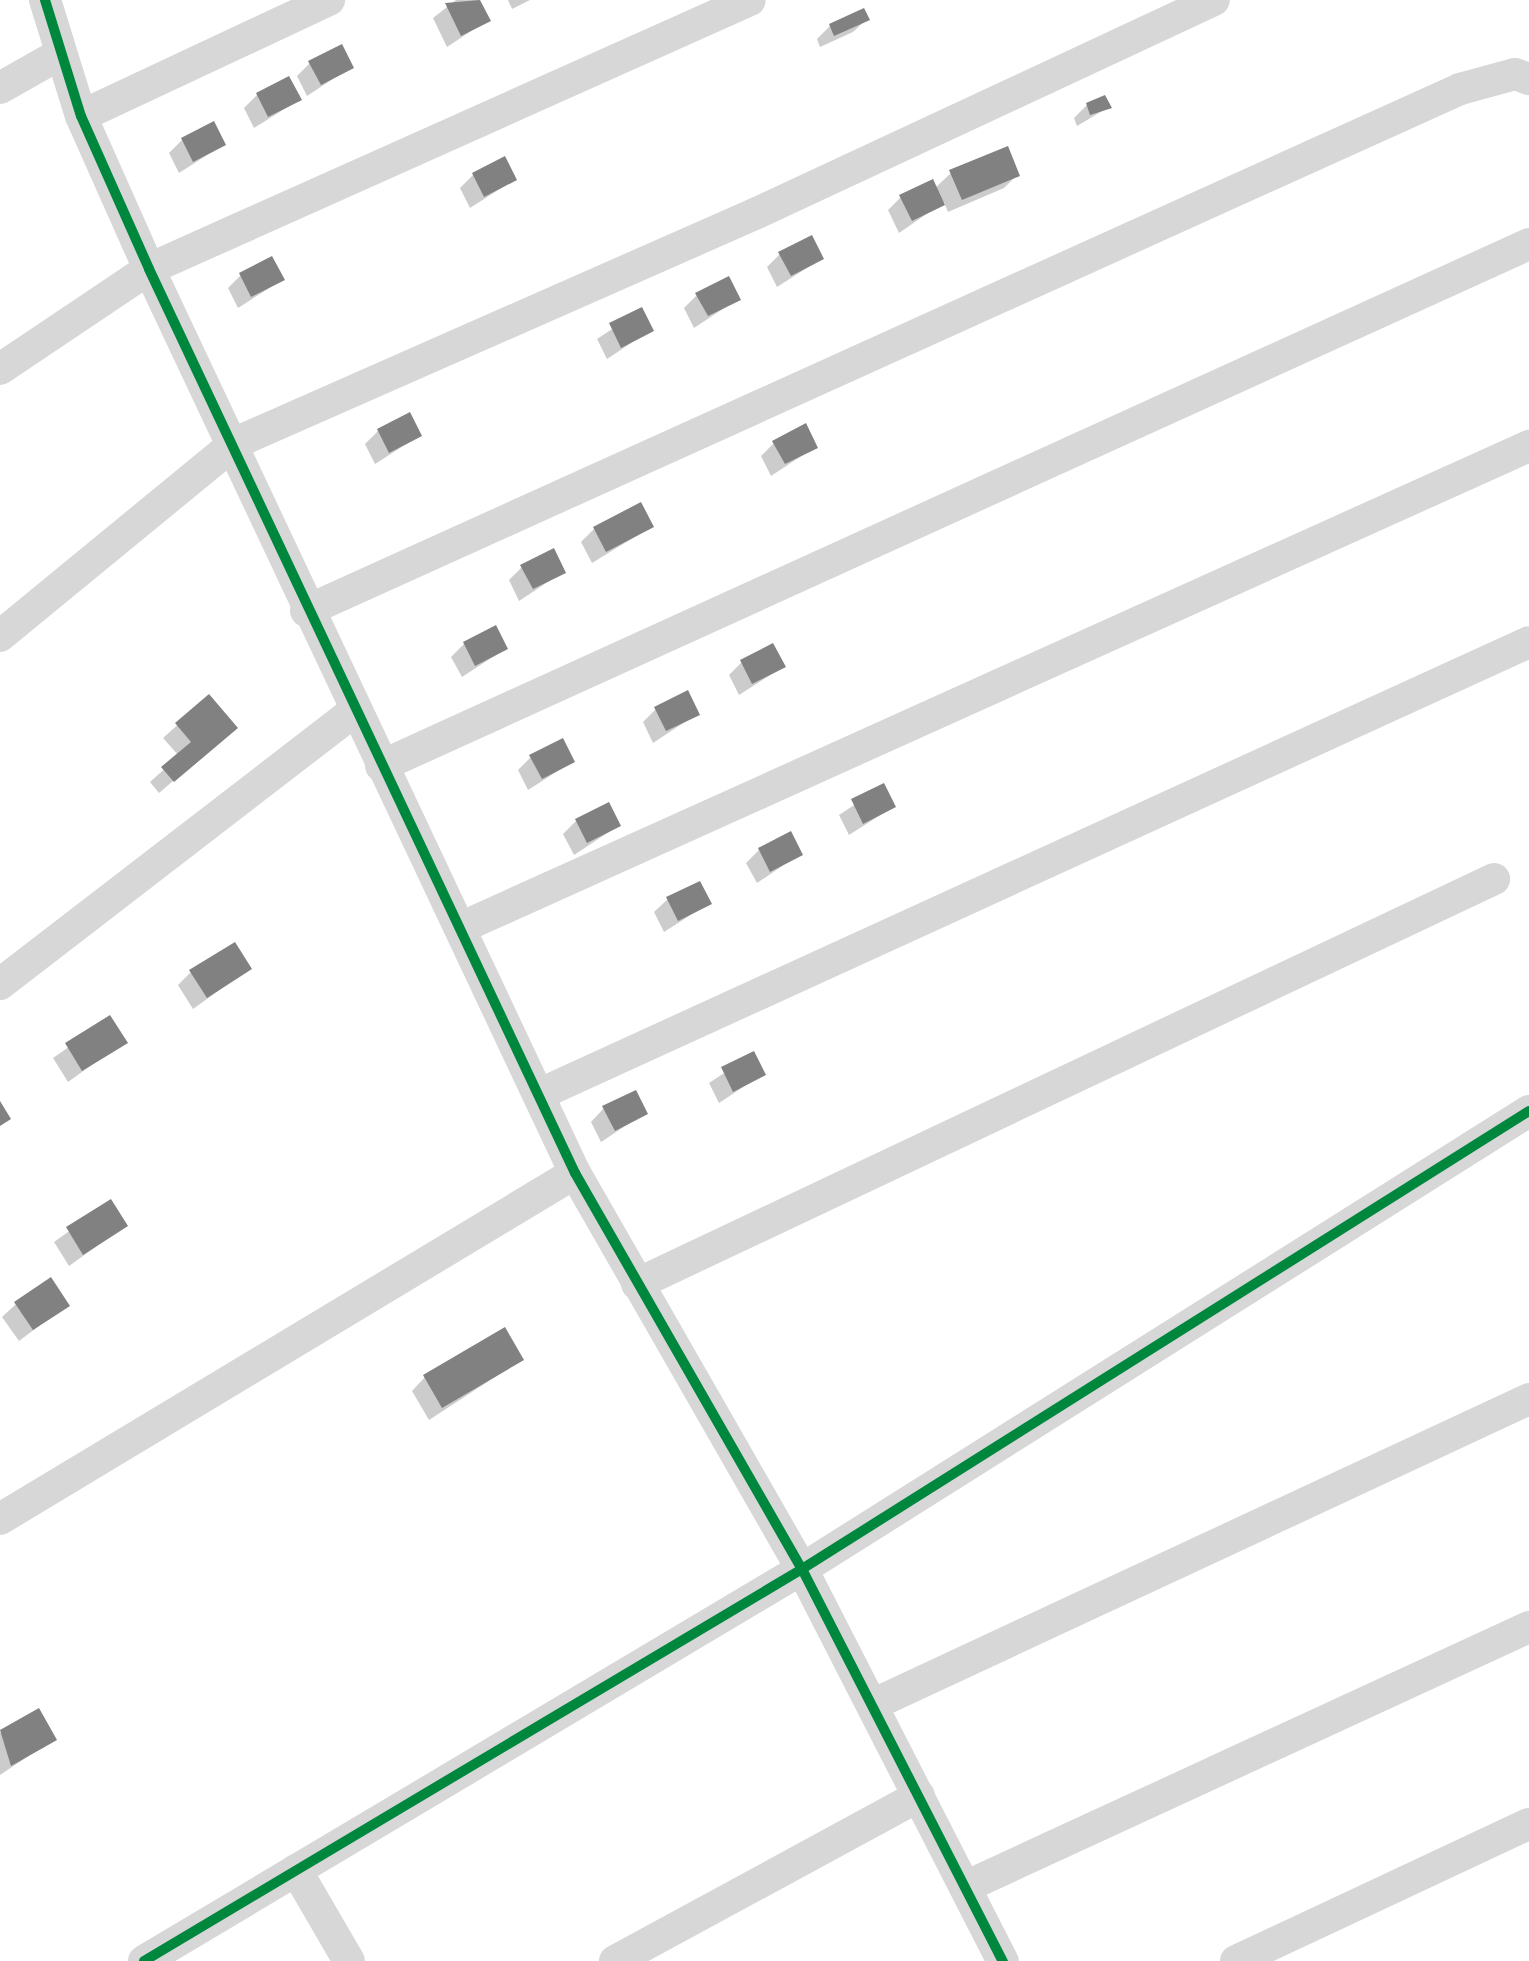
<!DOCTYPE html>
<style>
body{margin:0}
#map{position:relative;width:1529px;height:1961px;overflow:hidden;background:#fff;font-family:Ubuntu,sans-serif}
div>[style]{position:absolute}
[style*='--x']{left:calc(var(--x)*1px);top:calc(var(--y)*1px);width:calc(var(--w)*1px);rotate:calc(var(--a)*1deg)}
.shadow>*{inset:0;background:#0003}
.building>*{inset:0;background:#818181}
.minor>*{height:32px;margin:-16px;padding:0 16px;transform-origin:16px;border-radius:16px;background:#d7d7d7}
.cycleway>*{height:10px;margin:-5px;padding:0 5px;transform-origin:5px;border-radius:5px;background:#00873e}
span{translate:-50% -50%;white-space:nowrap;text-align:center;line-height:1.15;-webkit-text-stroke:10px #fff;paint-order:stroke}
</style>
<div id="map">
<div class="shadow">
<div style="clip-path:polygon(456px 0,478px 0,488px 20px,447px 47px,433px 18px)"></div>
<div style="clip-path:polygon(508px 0,530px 0,512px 9px)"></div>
<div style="clip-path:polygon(867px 19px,853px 32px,820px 47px,817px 39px,830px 26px)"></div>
<div style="clip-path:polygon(310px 63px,351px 67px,307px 96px,297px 76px)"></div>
<div style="clip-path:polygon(257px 95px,299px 100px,254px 128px,244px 108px)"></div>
<div style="clip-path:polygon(1087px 105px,1109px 107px,1077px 126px,1074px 118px)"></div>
<div style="clip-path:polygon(182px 140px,223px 145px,179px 173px,169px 153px)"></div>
<div style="clip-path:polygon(951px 173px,1017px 175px,1004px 188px,948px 212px,944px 202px,899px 233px,888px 210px,901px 197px,934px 189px)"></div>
<div style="clip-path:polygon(473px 175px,514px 180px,470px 208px,460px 188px)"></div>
<div style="clip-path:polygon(780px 254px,821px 259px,777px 287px,767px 267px)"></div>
<div style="clip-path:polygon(241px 275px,282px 280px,238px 308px,228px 288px)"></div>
<div style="clip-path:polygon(697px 295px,738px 299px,694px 328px,684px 308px)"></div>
<div style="clip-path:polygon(641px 310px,651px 330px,607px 359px,597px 339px)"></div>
<div style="clip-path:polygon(378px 431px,419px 436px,375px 464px,365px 444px)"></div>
<div style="clip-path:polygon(774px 443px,815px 447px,771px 476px,761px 456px)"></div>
<div style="clip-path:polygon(651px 527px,592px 563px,581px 542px,594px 529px)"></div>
<div style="clip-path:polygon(522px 567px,563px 572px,519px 601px,509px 580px)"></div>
<div style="clip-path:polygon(464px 644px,505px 649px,462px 677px,451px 657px)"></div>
<div style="clip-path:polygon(742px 662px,783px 667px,739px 695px,729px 675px)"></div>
<div style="clip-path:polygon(209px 697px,221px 740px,159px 793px,150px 782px,179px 756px,163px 738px)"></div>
<div style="clip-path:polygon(656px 709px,697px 714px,653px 743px,643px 722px)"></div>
<div style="clip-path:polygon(531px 757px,572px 762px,528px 790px,518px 770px)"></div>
<div style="clip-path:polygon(883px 786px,893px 807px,849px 835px,839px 815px)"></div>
<div style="clip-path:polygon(576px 821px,618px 826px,574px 855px,563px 834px)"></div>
<div style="clip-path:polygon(759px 850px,800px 854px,757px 883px,746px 863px)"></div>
<div style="clip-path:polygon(668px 899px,708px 904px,664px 932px,654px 912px)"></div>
<div style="clip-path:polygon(249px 969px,193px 1009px,178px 985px,191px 972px)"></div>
<div style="clip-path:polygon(110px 1018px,124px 1042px,68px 1082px,53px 1058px)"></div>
<div style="clip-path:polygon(753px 1054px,763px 1074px,719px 1103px,709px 1083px)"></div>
<div style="clip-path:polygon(604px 1108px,645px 1113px,601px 1142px,591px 1122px)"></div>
<div style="clip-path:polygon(110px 1202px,125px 1226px,69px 1266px,54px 1242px)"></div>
<div style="clip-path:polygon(16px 1304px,67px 1305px,19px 1341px,2px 1317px)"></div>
<div style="clip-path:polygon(521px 1360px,429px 1420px,412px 1391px,425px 1377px)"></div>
<div style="clip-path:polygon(38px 1712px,54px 1739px,0 1775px,0 1733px)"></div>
</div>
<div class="building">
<div style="clip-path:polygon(480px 0,491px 21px,461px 36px,445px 3px)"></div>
<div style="clip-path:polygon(864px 8px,870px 20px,834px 36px,829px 24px)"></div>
<div style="clip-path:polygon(342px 44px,354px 68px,321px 85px,308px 61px)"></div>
<div style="clip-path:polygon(289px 76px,302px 100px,268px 117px,256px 93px)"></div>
<div style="clip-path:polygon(1105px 95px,1112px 108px,1090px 115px,1086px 103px)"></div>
<div style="clip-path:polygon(214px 121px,226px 145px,193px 162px,181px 138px)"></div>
<div style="clip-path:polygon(1008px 146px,1020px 176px,962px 200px,949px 170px)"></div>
<div style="clip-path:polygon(505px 156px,517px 180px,484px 197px,472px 173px)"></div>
<div style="clip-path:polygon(933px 179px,945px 205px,912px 221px,899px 195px)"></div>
<div style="clip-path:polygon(812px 235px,824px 259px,791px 276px,778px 252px)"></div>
<div style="clip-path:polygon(272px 256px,285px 280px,251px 297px,239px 273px)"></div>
<div style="clip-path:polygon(729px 276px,741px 300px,708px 316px,695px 293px)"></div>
<div style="clip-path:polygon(642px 307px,654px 331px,621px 348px,609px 323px)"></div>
<div style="clip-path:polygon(410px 412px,422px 436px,389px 453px,377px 429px)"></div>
<div style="clip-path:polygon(806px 423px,818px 448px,785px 464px,772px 441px)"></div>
<div style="clip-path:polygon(641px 502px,654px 527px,606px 552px,593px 527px)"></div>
<div style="clip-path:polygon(554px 548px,566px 573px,533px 589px,520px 565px)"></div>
<div style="clip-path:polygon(496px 625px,508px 649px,475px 666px,463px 642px)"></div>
<div style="clip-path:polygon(773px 643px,786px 667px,752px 684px,740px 660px)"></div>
<div style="clip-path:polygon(688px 690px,700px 715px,666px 731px,654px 707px)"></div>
<div style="clip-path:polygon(209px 694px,238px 728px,174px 782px,161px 767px,191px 742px,175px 723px)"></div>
<div style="clip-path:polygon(563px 738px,575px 762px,542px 779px,529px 755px)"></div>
<div style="clip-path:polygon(884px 783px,896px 807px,863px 824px,851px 799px)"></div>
<div style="clip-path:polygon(609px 802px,621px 826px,587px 843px,575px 819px)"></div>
<div style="clip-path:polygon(791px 831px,803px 855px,770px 872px,758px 848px)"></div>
<div style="clip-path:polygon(700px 881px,712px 904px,678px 921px,666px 897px)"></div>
<div style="clip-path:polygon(235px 942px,252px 969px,207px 998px,189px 970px)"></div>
<div style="clip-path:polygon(110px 1015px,128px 1043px,82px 1071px,65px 1043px)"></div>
<div style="clip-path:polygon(754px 1051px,766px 1075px,733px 1092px,721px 1067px)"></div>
<div style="clip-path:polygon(636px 1090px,648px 1114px,615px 1131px,602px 1106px)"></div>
<div style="clip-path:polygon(0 1101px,11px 1119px,0 1126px)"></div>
<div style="clip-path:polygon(111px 1199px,128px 1226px,83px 1255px,66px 1227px)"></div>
<div style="clip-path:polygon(51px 1277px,70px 1306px,33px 1330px,14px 1302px)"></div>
<div style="clip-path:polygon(505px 1327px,524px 1360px,442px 1408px,423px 1375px)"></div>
<div style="clip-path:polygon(39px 1708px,57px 1740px,11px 1766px,0 1730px)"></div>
</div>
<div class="minor">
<div style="--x:45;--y:0;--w:121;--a:72.8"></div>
<div style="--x:81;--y:116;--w:167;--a:66"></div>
<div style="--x:149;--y:269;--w:999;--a:64.77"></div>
<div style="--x:575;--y:1173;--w:456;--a:60.2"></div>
<div style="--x:802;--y:1569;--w:441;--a:62.9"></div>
<div style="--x:0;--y:88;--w:69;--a:-29.5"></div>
<div style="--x:81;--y:116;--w:274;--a:-25.1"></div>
<div style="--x:0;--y:369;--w:179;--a:-33.9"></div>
<div style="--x:149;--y:269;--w:658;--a:-24.11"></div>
<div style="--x:306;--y:611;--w:1267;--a:-24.34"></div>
<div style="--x:1460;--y:89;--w:57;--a:-15.3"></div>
<div style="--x:1515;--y:74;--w:15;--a:20"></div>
<div style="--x:0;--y:636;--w:304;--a:-39.4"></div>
<div style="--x:235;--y:443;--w:570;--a:-23.78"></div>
<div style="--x:757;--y:213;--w:504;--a:-24.99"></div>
<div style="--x:381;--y:766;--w:1261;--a:-24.45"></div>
<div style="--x:460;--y:928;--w:1173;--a:-24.27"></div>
<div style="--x:0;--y:984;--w:447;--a:-37.6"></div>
<div style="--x:540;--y:1094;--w:1087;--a:-24.56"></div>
<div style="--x:637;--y:1284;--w:948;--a:-25.29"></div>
<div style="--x:0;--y:1519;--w:671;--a:-31.04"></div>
<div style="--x:872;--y:1705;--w:725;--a:-24.97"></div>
<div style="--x:296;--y:1870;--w:105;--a:59.8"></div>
<div style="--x:965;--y:1887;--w:621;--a:-24.75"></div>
<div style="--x:144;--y:1961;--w:766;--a:-30.78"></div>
<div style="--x:802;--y:1569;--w:859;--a:-32.21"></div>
<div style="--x:615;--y:1961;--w:346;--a:-28.5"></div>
<div style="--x:1236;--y:1961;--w:323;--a:-25.1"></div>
</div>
<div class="cycleway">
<div style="--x:45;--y:0;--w:121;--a:72.8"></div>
<div style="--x:81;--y:116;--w:167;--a:66"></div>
<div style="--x:149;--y:269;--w:999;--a:64.77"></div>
<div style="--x:575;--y:1173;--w:456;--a:60.2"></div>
<div style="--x:802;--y:1569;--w:441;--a:62.9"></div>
<div style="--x:144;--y:1961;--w:766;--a:-30.78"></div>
<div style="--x:802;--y:1569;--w:859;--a:-32.21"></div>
</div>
</div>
